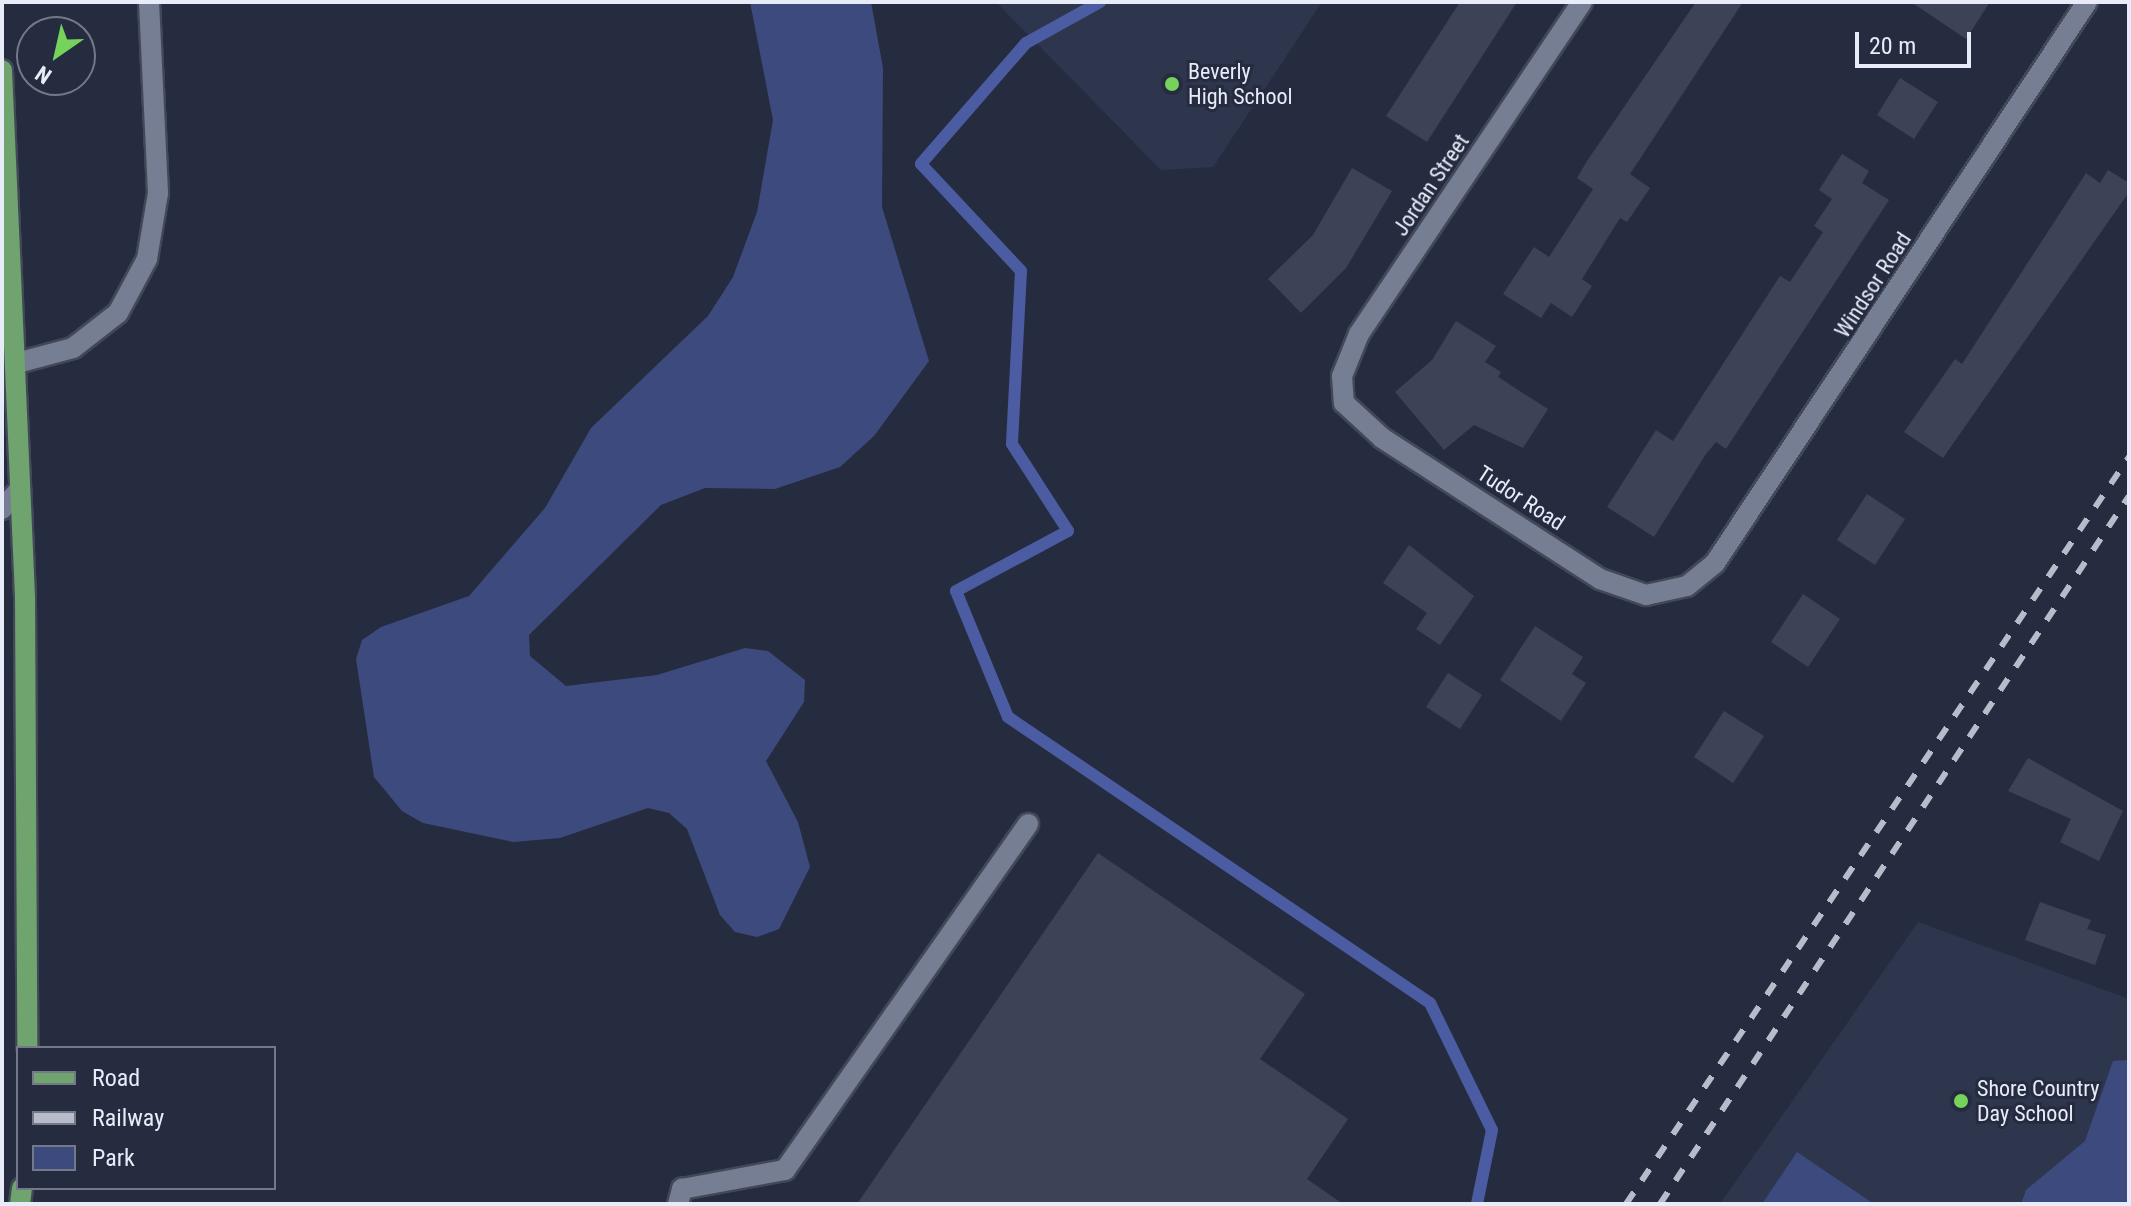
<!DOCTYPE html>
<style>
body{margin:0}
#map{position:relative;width:2131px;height:1206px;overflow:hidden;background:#262c3f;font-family:"Roboto Condensed",sans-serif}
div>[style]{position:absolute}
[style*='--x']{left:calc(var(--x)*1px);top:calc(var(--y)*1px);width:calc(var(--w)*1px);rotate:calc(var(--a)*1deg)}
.built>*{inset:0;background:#2e364e}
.green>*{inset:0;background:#3d4a7d}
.stream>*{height:12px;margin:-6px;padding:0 6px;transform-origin:6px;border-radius:6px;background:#4b5ca2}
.building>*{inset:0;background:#3d4357}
.roads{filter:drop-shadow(2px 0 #434858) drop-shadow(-2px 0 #434858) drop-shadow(0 2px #434858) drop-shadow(0 -2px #434858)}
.minor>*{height:20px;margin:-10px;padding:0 10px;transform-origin:10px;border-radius:10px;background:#767e94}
.major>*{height:20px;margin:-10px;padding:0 10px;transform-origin:10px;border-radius:10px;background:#6fa46e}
.rail>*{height:6px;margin-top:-3px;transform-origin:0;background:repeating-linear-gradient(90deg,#b7bbca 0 14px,transparent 0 28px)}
.dots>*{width:22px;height:22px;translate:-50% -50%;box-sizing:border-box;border:4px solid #262c3f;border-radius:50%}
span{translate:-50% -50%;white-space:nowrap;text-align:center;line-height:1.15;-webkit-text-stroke:6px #262c3f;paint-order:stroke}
.poi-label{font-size:22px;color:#e8ecf9}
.left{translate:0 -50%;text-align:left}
.street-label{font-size:22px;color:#e8ecf9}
.frame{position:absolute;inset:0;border:4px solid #e8ecf9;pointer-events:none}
.legend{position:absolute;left:16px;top:1046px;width:260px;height:144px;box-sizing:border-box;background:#262c3f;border:2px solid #747989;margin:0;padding:10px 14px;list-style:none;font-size:24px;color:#e8ecf9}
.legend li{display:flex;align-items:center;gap:16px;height:40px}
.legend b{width:40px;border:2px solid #747989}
.north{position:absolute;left:16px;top:16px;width:80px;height:80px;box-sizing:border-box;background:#262c3f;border:2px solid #747989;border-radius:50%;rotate:214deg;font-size:22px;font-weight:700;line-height:32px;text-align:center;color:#e8ecf9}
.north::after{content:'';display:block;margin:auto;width:28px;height:36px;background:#75d25b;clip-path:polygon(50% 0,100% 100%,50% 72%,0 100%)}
.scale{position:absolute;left:1855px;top:32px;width:116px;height:36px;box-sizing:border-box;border:4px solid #e8ecf9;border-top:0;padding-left:10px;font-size:24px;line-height:28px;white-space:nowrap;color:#e8ecf9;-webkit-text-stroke:6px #262c3f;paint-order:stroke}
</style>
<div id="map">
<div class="built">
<div style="clip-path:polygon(996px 2px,1322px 2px,1213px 167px,1161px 170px)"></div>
<div style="clip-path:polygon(1918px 922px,2129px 999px,2129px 1204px,1720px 1204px)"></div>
</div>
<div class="green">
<div style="clip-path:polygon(750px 2px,871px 2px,883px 68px,882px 207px,929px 361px,874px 436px,840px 467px,775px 489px,705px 488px,661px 505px,529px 635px,530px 656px,566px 686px,657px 675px,745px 648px,768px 651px,805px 680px,804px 702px,766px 761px,798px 822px,810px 867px,779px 929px,757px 937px,735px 932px,720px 915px,687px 829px,669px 813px,648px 808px,560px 838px,513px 842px,423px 823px,402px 811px,374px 777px,356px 659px,362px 640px,381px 627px,469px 596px,545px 508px,591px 428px,708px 316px,733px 277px,757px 212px,773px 120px)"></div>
<div style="clip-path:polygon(2129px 1060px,2129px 1204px,2021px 1204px,2026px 1190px,2085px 1141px,2113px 1061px)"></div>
<div style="clip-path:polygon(1797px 1152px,1874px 1204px,1762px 1204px)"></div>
</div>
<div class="stream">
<div style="--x:1100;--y:2;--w:85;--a:151"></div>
<div style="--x:1026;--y:43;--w:160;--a:131"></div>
<div style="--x:921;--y:164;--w:146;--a:46.9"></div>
<div style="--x:1021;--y:271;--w:173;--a:93"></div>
<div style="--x:1012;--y:444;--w:103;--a:57.2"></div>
<div style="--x:1068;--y:531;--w:127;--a:151.8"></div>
<div style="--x:956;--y:591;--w:136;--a:67.6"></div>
<div style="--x:1008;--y:717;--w:510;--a:34.13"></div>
<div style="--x:1430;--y:1003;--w:141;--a:64"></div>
<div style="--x:1492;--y:1130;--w:76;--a:101.5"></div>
</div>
<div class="building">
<div style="clip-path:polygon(1460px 2px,1517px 2px,1427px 142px,1386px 116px)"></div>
<div style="clip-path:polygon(1696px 2px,1743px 2px,1630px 174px,1650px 188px,1627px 222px,1620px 218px,1582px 279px,1592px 286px,1572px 317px,1551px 303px,1541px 318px,1503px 294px,1534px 247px,1549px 257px,1593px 189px,1577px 178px,1587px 161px)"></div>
<div style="clip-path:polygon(1911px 2px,1990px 2px,1966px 39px)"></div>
<div style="clip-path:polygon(1900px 78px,1938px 102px,1914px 139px,1877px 115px)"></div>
<div style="clip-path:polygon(1842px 154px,1869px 171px,1862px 183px,1889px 200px,1726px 449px,1716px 442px,1706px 454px,1654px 537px,1607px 507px,1656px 430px,1673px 441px,1780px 276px,1790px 282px,1823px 232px,1814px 226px,1832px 199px,1819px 190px)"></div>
<div style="clip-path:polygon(1352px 168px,1392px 191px,1346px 268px,1301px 313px,1268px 279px,1313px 235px)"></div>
<div style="clip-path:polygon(2108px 170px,2129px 183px,2129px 192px,1943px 458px,1904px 432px,1955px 359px,1962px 364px,2086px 173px,2100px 183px)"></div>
<div style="clip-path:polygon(1456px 321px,1496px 346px,1485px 362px,1501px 372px,1498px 377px,1548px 409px,1523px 448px,1474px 425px,1444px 450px,1395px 392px,1432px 360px)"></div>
<div style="clip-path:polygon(1867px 494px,1905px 519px,1875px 565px,1837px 540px)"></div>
<div style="clip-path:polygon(1409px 545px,1474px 596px,1440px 645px,1416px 629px,1427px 613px,1383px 583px)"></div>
<div style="clip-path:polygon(1803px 594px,1840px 619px,1808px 667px,1771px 642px)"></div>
<div style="clip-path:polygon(1535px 626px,1583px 657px,1572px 674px,1586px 683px,1561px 721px,1500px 680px)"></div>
<div style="clip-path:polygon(1448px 673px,1482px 695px,1460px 729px,1426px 707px)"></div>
<div style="clip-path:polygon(1724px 711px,1764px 736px,1733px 783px,1694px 757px)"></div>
<div style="clip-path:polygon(2028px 758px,2123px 811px,2099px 861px,2060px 842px,2071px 819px,2008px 791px)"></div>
<div style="clip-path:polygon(1098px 853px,1305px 994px,1260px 1059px,1348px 1119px,1307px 1179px,1343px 1204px,857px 1204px)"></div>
<div style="clip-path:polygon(2040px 902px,2091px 920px,2087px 929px,2106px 935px,2095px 965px,2025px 940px)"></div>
</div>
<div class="roads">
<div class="minor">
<div style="--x:1582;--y:2;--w:400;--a:123.9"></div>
<div style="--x:1359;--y:334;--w:45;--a:112"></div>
<div style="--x:1342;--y:376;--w:27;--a:86"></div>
<div style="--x:1344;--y:403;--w:52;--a:42.6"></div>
<div style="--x:1382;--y:438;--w:260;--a:32.9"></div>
<div style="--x:1600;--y:579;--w:49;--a:19.2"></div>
<div style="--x:1646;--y:595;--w:42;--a:-12.4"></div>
<div style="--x:1687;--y:586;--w:36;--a:-39"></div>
<div style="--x:1715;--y:563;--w:673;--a:-56.45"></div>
<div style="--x:17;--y:363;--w:58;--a:-15"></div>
<div style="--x:73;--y:348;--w:57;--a:-37.9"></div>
<div style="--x:118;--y:313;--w:61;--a:-61.8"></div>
<div style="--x:147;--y:259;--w:67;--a:-80.5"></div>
<div style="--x:158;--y:193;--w:191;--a:-92.7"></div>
<div style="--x:2;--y:509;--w:27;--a:-48"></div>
<div style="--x:678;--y:1204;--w:16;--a:-75"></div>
<div style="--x:682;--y:1189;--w:105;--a:-10.5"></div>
<div style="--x:785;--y:1170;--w:423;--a:-54.9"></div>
</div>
<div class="major">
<div style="--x:2;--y:70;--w:528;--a:87.5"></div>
<div style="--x:25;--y:597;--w:451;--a:89.7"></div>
<div style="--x:20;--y:1204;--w:16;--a:-83"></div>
</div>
</div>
<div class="rail">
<div style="--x:1626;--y:1204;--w:901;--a:-56.05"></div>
<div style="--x:1660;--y:1204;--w:849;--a:-56.48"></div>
</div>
<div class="dots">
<div style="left:1172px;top:84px;background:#75d25b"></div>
<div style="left:1961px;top:1101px;background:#75d25b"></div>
</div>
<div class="poi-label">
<span class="left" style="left:1188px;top:84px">Beverly<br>High School</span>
<span class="left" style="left:1977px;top:1101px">Shore Country<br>Day School</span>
</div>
<div class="street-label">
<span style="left:1431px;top:185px;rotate:-56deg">Jordan Street</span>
<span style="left:1873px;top:285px;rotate:-57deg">Windsor Road</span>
<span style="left:1521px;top:498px;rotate:33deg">Tudor Road</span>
</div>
<div class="frame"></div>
<ul class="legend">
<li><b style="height:10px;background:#6fa46e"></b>Road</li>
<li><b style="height:10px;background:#b7bbca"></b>Railway</li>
<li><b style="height:22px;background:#3d4a7d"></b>Park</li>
</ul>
<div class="north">N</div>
<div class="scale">20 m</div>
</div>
